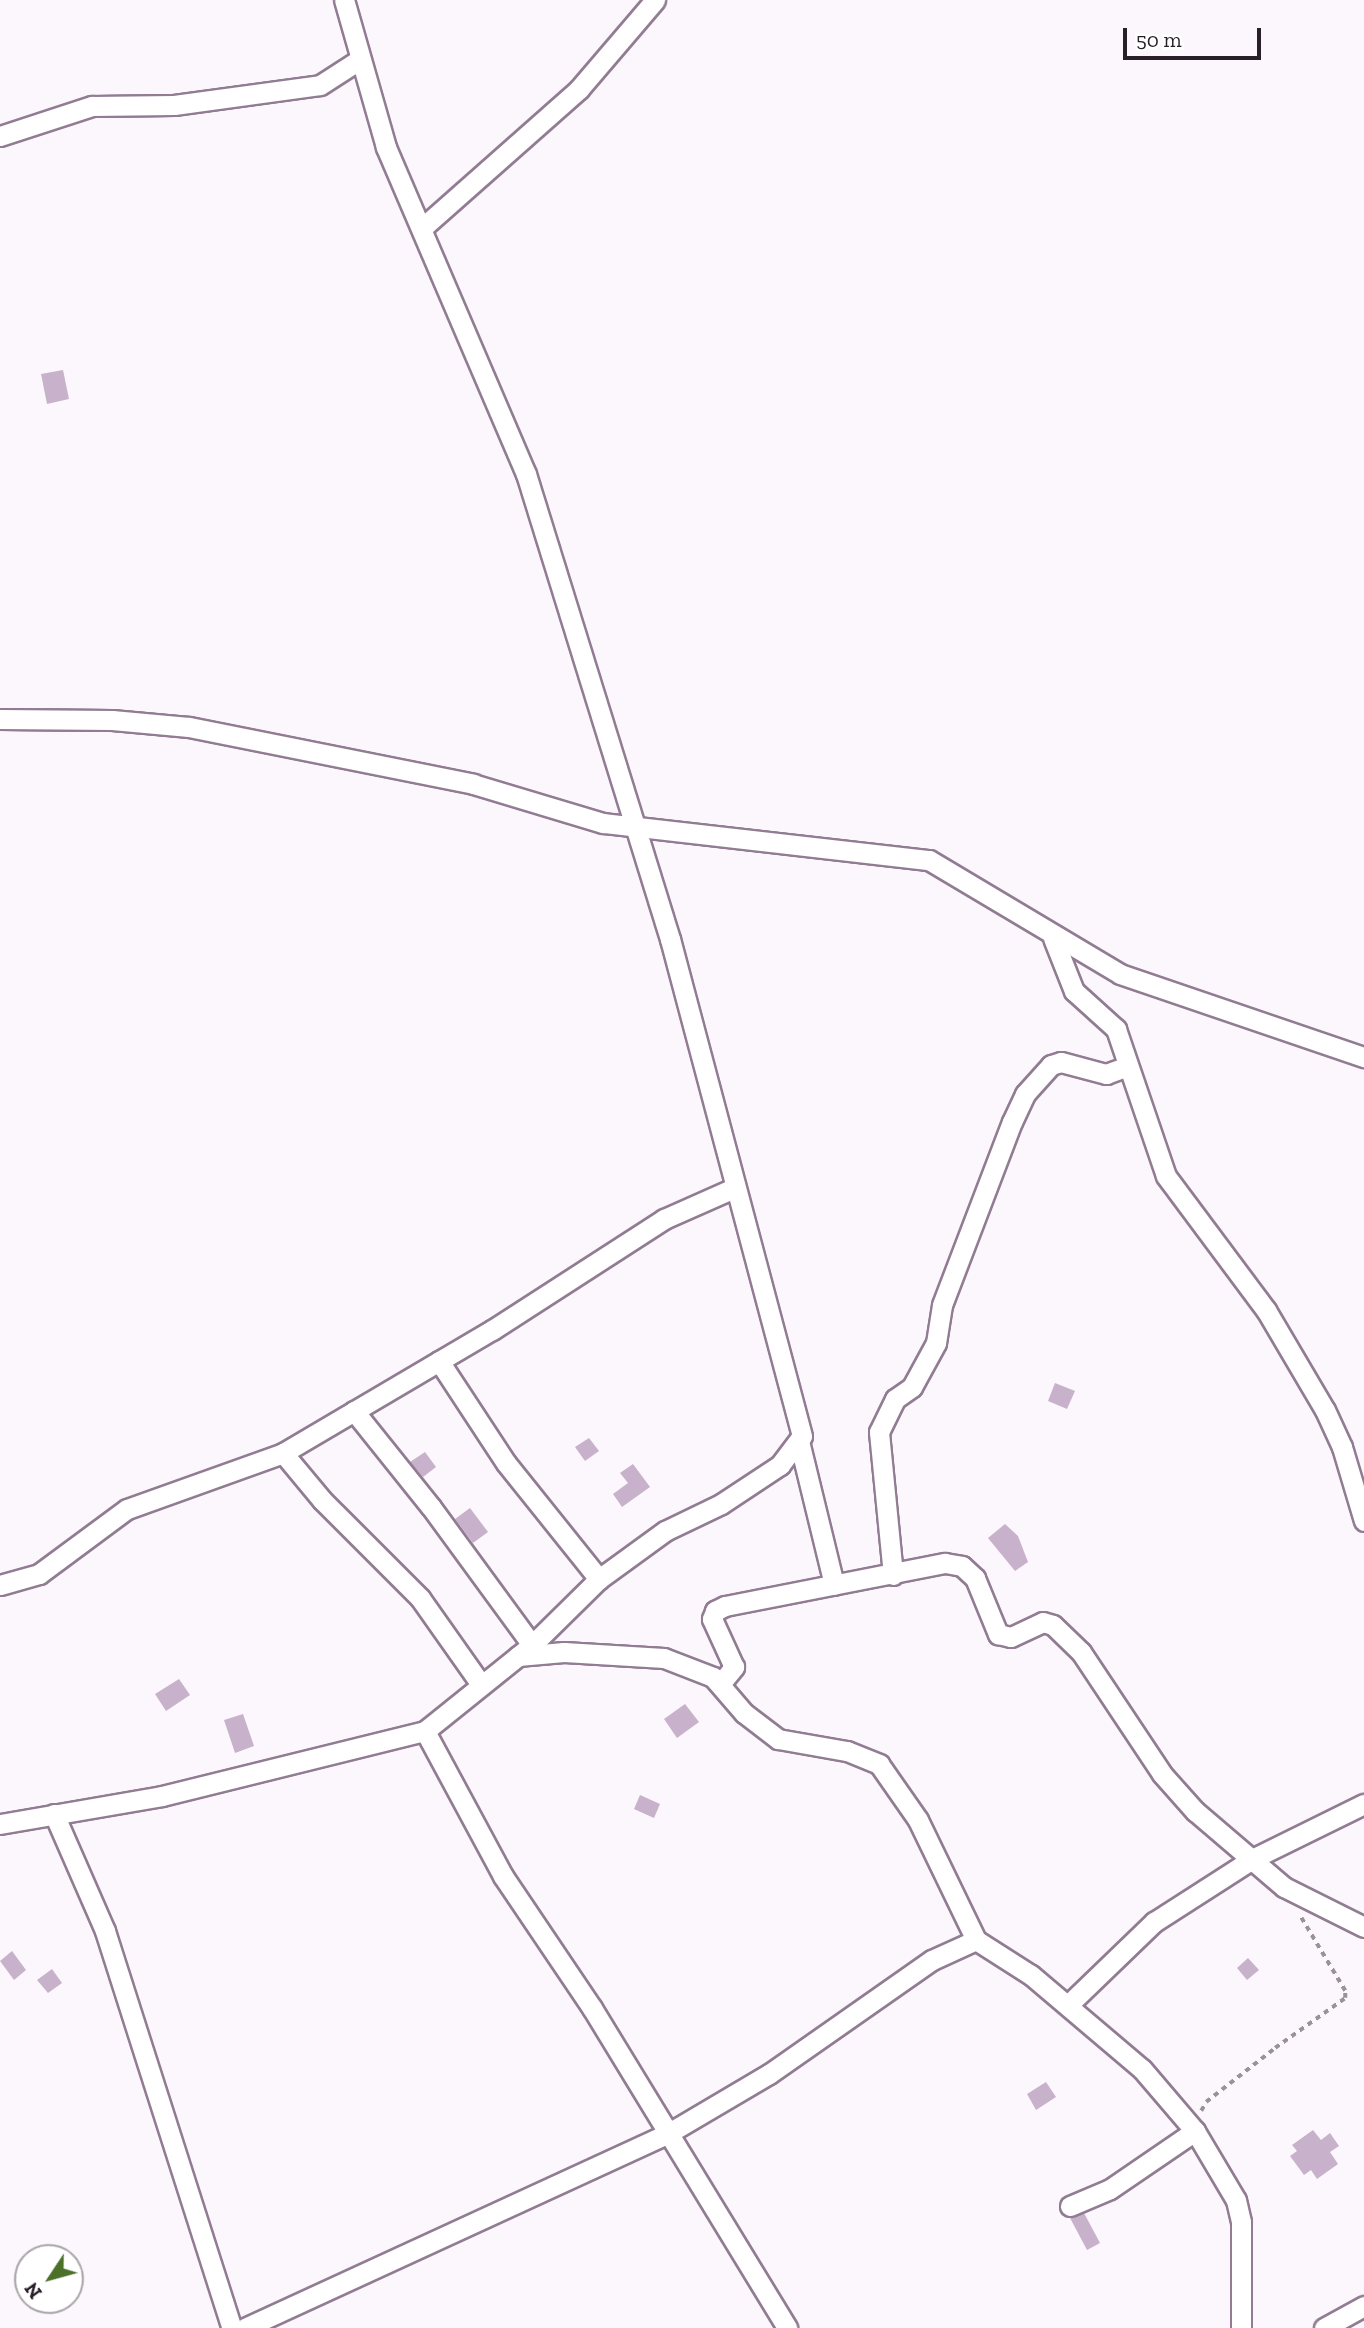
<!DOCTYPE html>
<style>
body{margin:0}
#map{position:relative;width:1364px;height:2328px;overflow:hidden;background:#fcf7fc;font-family:"Zilla Slab",serif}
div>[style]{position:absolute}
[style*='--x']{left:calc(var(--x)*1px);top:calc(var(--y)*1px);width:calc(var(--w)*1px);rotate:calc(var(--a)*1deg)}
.building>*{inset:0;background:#c8b1ca}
.path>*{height:3.5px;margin-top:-1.75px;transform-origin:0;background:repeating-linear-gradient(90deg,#999299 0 5px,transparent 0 10px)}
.roads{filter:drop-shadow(2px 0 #917c93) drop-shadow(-2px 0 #917c93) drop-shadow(0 2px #917c93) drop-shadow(0 -2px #917c93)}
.minor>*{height:19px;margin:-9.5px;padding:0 9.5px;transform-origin:9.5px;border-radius:9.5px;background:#fff}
span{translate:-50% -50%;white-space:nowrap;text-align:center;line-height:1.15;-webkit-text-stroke:5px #fff;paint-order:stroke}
.north{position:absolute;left:14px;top:2244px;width:70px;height:70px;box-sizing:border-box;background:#fff;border:2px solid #a9a5a9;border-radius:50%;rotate:234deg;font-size:19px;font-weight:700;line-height:28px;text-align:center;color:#281f28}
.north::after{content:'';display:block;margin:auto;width:24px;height:32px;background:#4d7028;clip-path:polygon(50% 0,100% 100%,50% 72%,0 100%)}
.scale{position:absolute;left:1123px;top:28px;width:138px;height:32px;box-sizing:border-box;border:4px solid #281f28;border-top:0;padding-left:9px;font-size:21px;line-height:24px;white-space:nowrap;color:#281f28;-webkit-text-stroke:5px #fff;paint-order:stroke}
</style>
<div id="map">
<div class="building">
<div style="clip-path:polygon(63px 370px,69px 399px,47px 404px,41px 374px)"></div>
<div style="clip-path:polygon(1055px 1383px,1075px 1391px,1067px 1409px,1048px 1401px)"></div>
<div style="clip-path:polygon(589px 1438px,599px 1451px,585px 1461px,575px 1447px)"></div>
<div style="clip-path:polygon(425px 1452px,436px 1467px,423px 1477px,410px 1462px)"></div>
<div style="clip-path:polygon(633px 1464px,650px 1487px,622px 1507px,613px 1494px,628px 1483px,620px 1473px)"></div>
<div style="clip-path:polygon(470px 1508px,488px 1532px,473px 1543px,455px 1519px)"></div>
<div style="clip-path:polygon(1005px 1524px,1018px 1536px,1028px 1562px,1015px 1571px,988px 1538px)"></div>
<div style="clip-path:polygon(179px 1679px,190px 1695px,166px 1711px,155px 1694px)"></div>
<div style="clip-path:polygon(685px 1704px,699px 1722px,677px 1738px,664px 1719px)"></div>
<div style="clip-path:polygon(243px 1714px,254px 1746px,235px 1753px,224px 1720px)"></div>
<div style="clip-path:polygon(640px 1795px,660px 1804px,654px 1818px,634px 1809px)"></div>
<div style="clip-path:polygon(12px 1951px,26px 1970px,14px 1980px,0 1961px)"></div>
<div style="clip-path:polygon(1248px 1958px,1259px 1970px,1247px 1980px,1237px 1968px)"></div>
<div style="clip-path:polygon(52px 1969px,62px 1983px,48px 1993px,37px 1980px)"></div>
<div style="clip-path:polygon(1046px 2082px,1056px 2097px,1036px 2110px,1027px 2094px)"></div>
<div style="clip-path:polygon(1313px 2130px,1321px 2140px,1330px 2133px,1339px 2146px,1330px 2152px,1338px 2164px,1317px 2179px,1311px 2170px,1304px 2175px,1290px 2156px,1297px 2151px,1292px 2145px)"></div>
<div style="clip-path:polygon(1084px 2213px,1100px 2243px,1087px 2250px,1070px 2218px)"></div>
</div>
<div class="path">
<div style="--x:1201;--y:2111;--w:10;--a:-61"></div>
<div style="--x:1206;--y:2102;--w:88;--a:-38"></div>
<div style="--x:1275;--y:2048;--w:86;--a:-35.5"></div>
<div style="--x:1345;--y:1998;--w:7;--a:-90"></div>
<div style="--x:1345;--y:1991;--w:87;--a:-121"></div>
</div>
<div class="roads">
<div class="minor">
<div style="--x:0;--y:136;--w:97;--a:-18.1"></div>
<div style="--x:92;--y:106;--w:82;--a:-0.7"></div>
<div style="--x:174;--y:105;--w:147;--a:-7.8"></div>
<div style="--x:320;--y:85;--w:46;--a:-32.7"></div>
<div style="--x:422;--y:228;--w:210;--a:-41.5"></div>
<div style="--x:579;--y:89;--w:117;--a:-49.5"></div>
<div style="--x:0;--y:719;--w:112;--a:0.5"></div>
<div style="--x:112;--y:720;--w:77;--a:5.2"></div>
<div style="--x:189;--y:727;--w:290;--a:11.3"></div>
<div style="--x:473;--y:784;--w:136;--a:16.7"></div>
<div style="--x:603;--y:823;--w:328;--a:6.5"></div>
<div style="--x:929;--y:860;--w:222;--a:30.8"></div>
<div style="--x:1120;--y:974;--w:258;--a:18.8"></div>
<div style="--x:1053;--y:938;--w:57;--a:68.4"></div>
<div style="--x:1074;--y:991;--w:57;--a:42.1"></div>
<div style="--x:1116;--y:1029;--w:155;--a:71.2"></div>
<div style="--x:1166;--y:1176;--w:167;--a:53.3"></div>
<div style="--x:1266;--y:1310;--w:116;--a:59.5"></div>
<div style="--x:1325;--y:1410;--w:41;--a:65.3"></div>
<div style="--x:1342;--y:1447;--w:77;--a:73.4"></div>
<div style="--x:439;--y:1361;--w:122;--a:56.7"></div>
<div style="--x:506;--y:1463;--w:149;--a:51.3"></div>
<div style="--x:354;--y:1411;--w:123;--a:51.3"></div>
<div style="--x:431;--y:1507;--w:171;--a:53.8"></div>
<div style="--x:799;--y:1441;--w:148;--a:76.3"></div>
<div style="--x:283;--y:1453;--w:61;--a:50.3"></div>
<div style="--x:322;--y:1500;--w:139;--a:45"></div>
<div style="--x:420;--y:1598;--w:104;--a:54.8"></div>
<div style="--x:893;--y:1575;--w:144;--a:-95.6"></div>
<div style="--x:879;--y:1432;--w:37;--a:-64"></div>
<div style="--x:895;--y:1399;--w:21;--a:-35"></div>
<div style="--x:912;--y:1387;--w:50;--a:-61.4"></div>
<div style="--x:936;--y:1343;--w:38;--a:-81"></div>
<div style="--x:942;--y:1305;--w:196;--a:-69.1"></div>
<div style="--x:1012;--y:1122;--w:31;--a:-65"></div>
<div style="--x:1025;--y:1094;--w:39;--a:-48"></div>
<div style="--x:1051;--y:1065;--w:10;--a:-17"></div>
<div style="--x:1061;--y:1062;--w:47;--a:14.9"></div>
<div style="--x:1106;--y:1074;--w:23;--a:-20"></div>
<div style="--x:0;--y:1585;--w:41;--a:-15.8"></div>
<div style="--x:39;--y:1574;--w:109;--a:-36.5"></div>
<div style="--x:127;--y:1509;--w:166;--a:-19.7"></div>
<div style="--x:283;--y:1453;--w:243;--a:-30.5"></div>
<div style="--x:492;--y:1330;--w:205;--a:-32.8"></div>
<div style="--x:664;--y:1219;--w:77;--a:-23.9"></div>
<div style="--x:518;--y:1656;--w:46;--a:-5"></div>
<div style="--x:564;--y:1652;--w:100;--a:3.4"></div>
<div style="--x:664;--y:1658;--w:53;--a:21.2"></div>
<div style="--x:713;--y:1677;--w:48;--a:49.3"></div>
<div style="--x:744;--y:1713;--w:43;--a:37.4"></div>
<div style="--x:778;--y:1739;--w:70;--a:9.9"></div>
<div style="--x:847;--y:1751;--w:35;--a:22"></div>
<div style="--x:879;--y:1764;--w:68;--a:55.1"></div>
<div style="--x:918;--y:1820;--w:133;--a:64.2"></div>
<div style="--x:721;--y:1683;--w:21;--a:-51"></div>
<div style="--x:734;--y:1667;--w:53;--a:-114.6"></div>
<div style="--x:712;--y:1619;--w:9;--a:-69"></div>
<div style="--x:715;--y:1611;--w:11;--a:-27"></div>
<div style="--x:725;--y:1606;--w:224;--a:-11.1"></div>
<div style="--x:945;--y:1563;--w:17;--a:10"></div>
<div style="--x:962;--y:1566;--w:18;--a:43"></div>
<div style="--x:975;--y:1578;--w:61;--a:67.7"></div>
<div style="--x:998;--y:1634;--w:13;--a:13"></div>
<div style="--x:1011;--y:1637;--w:35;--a:-25"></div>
<div style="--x:1043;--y:1622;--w:10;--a:17"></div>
<div style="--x:1053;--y:1625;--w:39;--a:44"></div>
<div style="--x:1081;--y:1652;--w:146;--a:56.4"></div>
<div style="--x:1162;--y:1774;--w:50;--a:48.3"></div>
<div style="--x:1195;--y:1811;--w:117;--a:40.5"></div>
<div style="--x:1284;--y:1887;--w:89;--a:26.6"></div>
<div style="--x:425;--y:1731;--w:165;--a:61.7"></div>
<div style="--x:503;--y:1876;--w:159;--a:56"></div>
<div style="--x:592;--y:2008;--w:375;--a:58.6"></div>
<div style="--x:54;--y:1814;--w:128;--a:66.4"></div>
<div style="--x:105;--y:1931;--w:417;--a:72.3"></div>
<div style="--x:0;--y:1824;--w:164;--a:-9.8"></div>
<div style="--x:162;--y:1796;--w:271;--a:-13.9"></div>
<div style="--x:425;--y:1731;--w:137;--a:-38.8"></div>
<div style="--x:532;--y:1645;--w:94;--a:-44.6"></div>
<div style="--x:599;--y:1579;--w:82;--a:-36"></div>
<div style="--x:665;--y:1531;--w:62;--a:-25.7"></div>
<div style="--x:721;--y:1504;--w:71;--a:-33.5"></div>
<div style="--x:780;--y:1465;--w:36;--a:-53"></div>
<div style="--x:802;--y:1436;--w:514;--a:-104.87"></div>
<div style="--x:670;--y:939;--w:487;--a:-107.2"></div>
<div style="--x:526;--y:474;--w:356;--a:-113.2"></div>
<div style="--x:386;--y:147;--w:153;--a:-105.9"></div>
<div style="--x:1068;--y:2005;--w:120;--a:-44"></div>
<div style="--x:1154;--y:1922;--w:117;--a:-32.7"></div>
<div style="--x:1252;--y:1859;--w:125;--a:-26.2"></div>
<div style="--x:1070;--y:2206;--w:43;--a:-23"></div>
<div style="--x:1110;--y:2189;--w:103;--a:-34.3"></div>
<div style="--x:245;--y:2328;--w:464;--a:-24.7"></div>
<div style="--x:667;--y:2134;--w:118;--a:-30.5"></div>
<div style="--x:769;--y:2074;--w:199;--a:-35"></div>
<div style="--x:932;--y:1960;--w:48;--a:-24.4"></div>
<div style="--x:976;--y:1940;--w:65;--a:32.5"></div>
<div style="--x:1031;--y:1975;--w:145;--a:40.3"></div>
<div style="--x:1142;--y:2069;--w:82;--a:49.5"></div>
<div style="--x:1195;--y:2131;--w:80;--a:59.3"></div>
<div style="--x:1236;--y:2200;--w:23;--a:77"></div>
<div style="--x:1241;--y:2222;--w:106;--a:90"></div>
<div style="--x:1324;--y:2328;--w:46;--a:-28.8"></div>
</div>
</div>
<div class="north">N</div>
<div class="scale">50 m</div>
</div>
